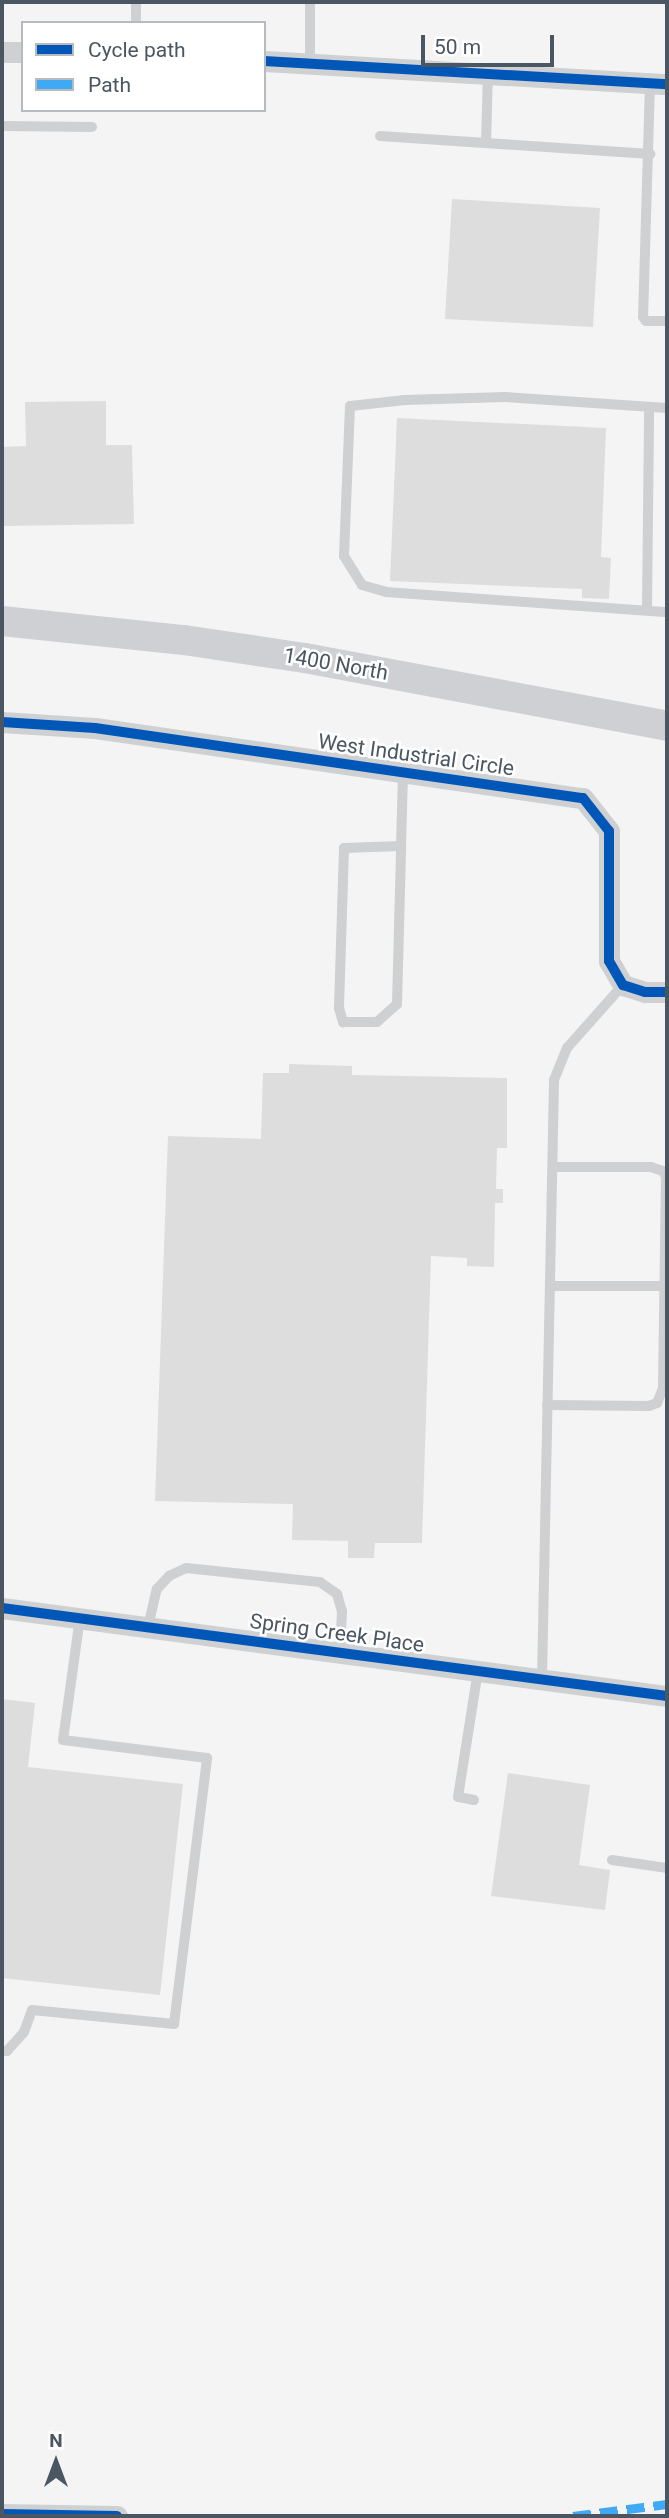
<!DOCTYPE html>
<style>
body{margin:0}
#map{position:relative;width:669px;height:2518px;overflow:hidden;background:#f4f4f4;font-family:Roboto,sans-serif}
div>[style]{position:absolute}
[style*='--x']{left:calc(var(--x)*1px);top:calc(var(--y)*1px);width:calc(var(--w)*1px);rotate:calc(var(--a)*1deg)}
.building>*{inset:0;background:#ddddde}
.service>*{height:10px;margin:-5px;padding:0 5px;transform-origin:5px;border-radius:5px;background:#ced0d2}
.minor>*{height:21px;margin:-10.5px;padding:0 10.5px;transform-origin:10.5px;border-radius:10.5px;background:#ced0d2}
.secondary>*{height:30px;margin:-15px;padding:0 15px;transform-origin:15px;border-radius:15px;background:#ced0d4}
.quiet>*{height:9px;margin-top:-4.5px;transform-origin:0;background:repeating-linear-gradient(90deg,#3fa9f5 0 18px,transparent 0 27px)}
.cycleway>*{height:10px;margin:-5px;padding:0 5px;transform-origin:5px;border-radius:5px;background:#0057b8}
span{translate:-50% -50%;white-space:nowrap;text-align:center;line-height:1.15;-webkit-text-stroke:5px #fff;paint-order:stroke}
.street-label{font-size:21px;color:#4a5661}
.frame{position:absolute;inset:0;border:4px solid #4a5661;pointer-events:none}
.legend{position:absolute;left:21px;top:21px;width:245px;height:91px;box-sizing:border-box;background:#fff;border:2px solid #b7bbc0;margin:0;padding:9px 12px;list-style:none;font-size:21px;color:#4a5661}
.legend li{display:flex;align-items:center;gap:14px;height:35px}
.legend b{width:35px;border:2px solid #b7bbc0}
.north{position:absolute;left:21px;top:2427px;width:70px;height:70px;-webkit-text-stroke:5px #fff;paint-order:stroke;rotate:0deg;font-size:19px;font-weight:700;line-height:28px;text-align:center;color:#4a5661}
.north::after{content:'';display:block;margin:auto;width:24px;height:32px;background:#4a5661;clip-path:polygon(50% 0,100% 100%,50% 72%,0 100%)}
.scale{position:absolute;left:421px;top:35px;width:133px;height:32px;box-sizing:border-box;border:4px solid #4a5661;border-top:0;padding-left:9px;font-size:21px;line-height:24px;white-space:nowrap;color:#4a5661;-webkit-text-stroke:5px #fff;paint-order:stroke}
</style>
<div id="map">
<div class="building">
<div style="clip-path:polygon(452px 199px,600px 208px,593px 327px,445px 319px)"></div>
<div style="clip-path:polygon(106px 401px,106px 445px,132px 445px,134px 524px,2px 526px,2px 447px,26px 446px,25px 402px)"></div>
<div style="clip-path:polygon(397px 418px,606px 428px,601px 557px,611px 558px,609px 599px,582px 598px,582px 589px,390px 581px)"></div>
<div style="clip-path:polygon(289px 1064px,352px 1066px,352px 1075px,507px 1078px,507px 1148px,497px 1148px,496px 1189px,503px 1189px,503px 1203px,495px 1203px,494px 1267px,467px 1266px,467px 1258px,431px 1256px,422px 1543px,375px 1543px,374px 1558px,348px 1558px,348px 1541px,292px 1540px,293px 1504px,155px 1501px,168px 1136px,261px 1139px,263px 1073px,289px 1073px)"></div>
<div style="clip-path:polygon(2px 1699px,35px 1703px,28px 1767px,183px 1784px,160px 1995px,2px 1978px)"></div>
<div style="clip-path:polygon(508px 1773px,590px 1785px,579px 1865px,610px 1870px,605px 1910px,491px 1896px)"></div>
</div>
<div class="service">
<div style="--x:136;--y:2;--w:21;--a:90"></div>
<div style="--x:310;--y:2;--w:61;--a:90"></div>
<div style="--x:650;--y:83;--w:234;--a:91.7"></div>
<div style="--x:643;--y:317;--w:5;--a:53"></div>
<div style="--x:646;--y:321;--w:21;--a:0"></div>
<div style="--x:2;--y:126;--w:90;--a:0.6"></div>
<div style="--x:380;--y:136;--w:271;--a:3.8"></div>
<div style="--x:486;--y:143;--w:71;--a:-88.4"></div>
<div style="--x:667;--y:408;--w:162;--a:-176.1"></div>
<div style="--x:505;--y:397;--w:100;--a:178.3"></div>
<div style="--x:405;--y:400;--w:55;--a:173.8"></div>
<div style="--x:350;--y:406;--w:150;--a:92.3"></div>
<div style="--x:344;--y:556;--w:34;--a:58"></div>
<div style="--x:362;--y:585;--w:25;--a:16"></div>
<div style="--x:386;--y:592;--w:282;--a:4.1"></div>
<div style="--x:647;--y:610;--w:203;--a:-89.4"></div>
<div style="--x:401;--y:846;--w:57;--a:178"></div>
<div style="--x:344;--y:848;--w:160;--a:91.8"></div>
<div style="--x:339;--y:1008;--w:15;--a:74"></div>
<div style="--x:343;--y:1022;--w:34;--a:0"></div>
<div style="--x:377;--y:1022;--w:27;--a:-42"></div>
<div style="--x:397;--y:1004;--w:158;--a:-88.5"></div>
<div style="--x:401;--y:846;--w:73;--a:-88.4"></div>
<div style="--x:550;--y:1286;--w:115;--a:0"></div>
<div style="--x:547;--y:1405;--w:102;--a:0.6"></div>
<div style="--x:649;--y:1406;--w:9;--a:-21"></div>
<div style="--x:657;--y:1403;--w:16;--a:-68"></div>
<div style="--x:663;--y:1388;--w:211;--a:-89.2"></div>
<div style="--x:666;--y:1177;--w:7;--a:-117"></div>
<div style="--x:663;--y:1171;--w:13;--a:-162"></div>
<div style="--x:651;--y:1167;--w:98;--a:180"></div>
<div style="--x:148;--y:1627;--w:39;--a:-77"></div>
<div style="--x:157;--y:1589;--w:18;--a:-47"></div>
<div style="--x:169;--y:1576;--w:19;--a:-25"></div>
<div style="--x:186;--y:1568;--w:135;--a:6"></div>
<div style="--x:320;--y:1582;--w:21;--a:35"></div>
<div style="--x:337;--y:1594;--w:18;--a:74"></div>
<div style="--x:342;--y:1611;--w:42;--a:92.7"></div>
<div style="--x:542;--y:1679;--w:599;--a:-88.85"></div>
<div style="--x:554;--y:1080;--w:35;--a:-68"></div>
<div style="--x:567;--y:1048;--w:84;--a:-48.4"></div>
<div style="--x:474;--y:1800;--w:16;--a:-169"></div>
<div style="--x:458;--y:1797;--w:128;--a:-81"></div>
<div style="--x:612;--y:1860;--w:56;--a:8.3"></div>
<div style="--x:2;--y:2051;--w:5;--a:0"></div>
<div style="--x:7;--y:2051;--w:25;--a:-48"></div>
<div style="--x:24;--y:2032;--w:23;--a:-70"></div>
<div style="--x:32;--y:2010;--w:143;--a:5.6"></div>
<div style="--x:174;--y:2024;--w:268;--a:-82.9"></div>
<div style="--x:207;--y:1758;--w:145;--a:-172.9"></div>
<div style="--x:63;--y:1740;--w:123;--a:-82.1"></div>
</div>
<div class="minor">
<div style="--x:2;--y:52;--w:21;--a:0"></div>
<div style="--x:264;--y:61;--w:404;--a:3.3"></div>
<div style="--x:2;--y:722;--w:93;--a:3.7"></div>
<div style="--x:95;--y:728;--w:493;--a:8.2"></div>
<div style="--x:583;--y:798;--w:42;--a:51.8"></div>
<div style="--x:609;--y:831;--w:130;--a:90"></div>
<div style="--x:609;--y:961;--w:28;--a:60"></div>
<div style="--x:623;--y:985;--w:23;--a:18"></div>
<div style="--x:645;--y:992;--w:22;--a:0"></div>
<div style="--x:2;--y:1608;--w:671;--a:7.54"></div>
<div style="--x:2;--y:2514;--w:115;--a:1"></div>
</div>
<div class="secondary">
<div style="--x:2;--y:621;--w:183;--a:6"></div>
<div style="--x:184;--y:640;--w:122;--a:8.5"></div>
<div style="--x:305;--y:658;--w:368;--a:10.6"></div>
</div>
<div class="quiet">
<div style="--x:573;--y:2516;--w:95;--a:-7.3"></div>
</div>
<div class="cycleway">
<div style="--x:264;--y:61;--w:404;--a:3.3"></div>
<div style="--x:2;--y:722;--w:93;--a:3.7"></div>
<div style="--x:95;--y:728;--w:493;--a:8.2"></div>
<div style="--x:583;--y:798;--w:42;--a:51.8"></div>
<div style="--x:609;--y:831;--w:130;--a:90"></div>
<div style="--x:609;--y:961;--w:28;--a:60"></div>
<div style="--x:623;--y:985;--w:23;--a:18"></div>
<div style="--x:645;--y:992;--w:22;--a:0"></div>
<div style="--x:2;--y:1608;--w:671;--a:7.54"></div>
<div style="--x:2;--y:2514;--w:115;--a:1"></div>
</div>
<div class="street-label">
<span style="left:336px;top:664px;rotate:10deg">1400 North</span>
<span style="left:416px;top:755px;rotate:8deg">West Industrial Circle</span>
<span style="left:337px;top:1633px;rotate:8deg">Spring Creek Place</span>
</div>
<div class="frame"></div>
<ul class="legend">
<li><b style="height:9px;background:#0057b8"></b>Cycle path</li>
<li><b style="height:9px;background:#3fa9f5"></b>Path</li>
</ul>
<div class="north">N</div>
<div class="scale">50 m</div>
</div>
